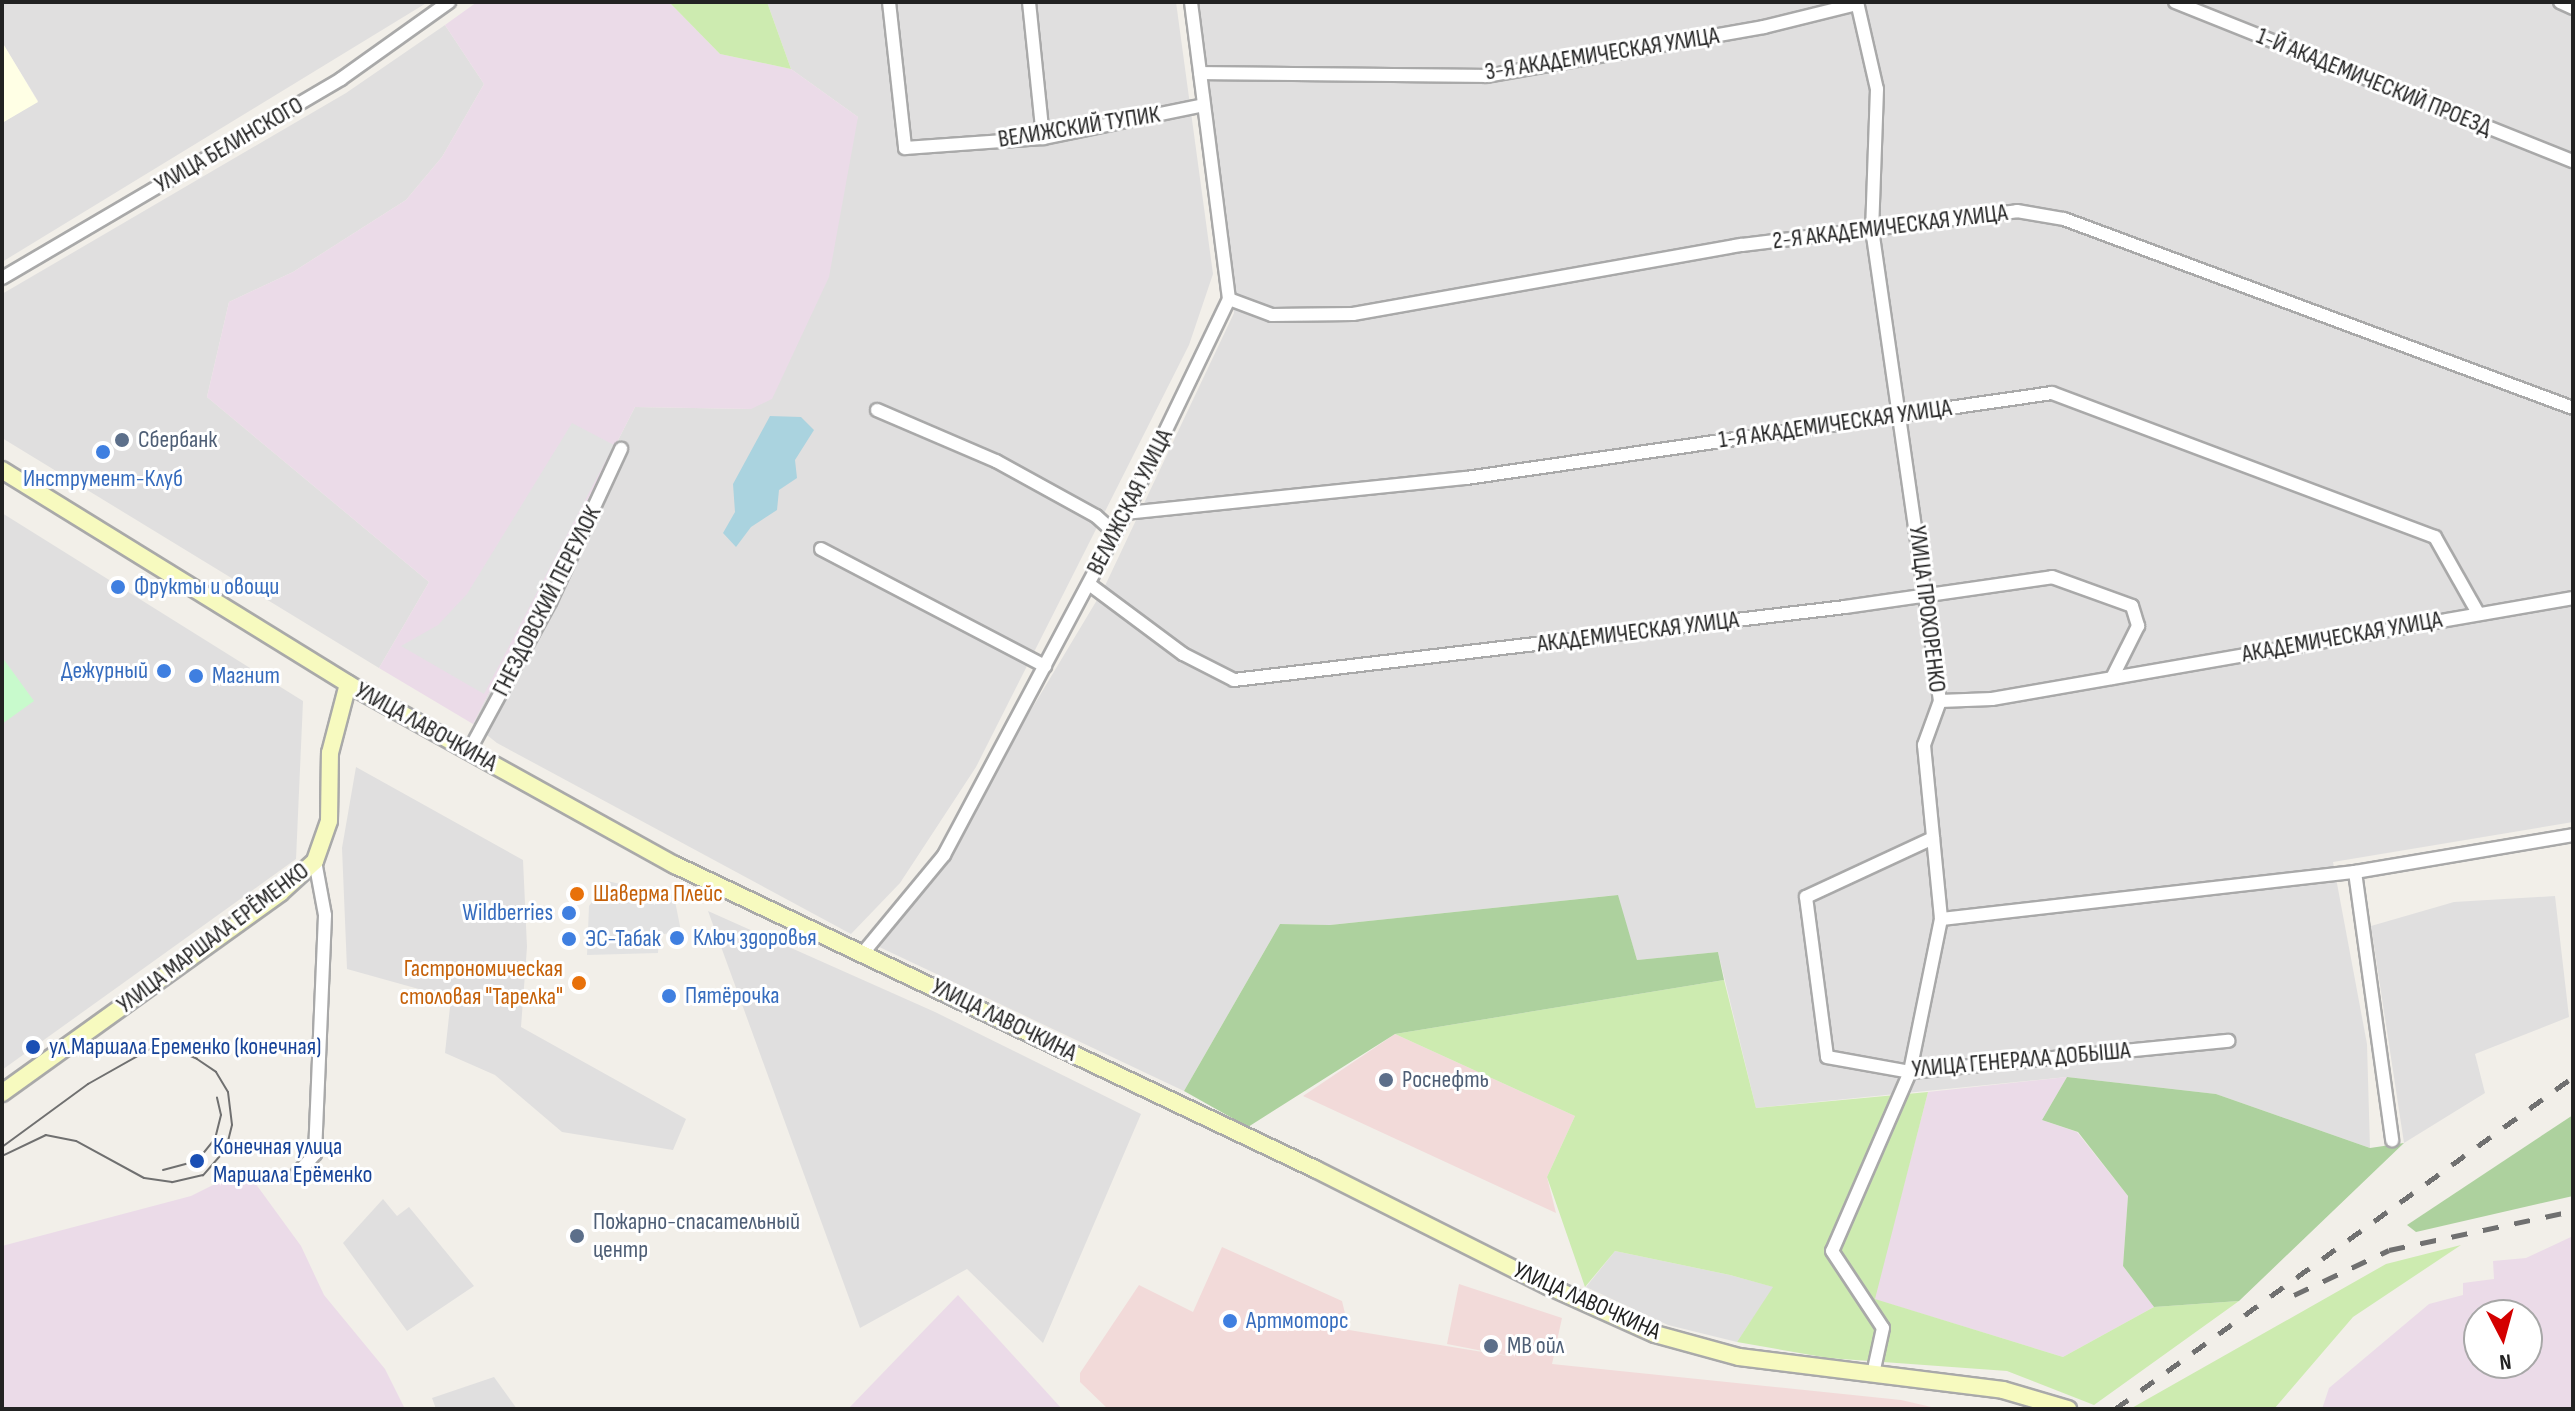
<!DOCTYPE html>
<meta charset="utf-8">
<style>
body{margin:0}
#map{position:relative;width:2575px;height:1411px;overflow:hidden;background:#f2efe9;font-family:"Sofia Sans Condensed",sans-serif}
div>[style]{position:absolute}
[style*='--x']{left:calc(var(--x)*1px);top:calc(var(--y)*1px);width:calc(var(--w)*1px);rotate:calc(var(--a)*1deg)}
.residential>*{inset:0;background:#e0dfdf}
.commercial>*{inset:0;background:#f2dad9}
.industrial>*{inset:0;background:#ebdbe8}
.education>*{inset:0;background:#ffffe5}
.grass>*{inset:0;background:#cdebb0}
.forest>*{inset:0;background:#add19e}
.park>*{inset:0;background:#c8facc}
.parking>*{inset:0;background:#e2e2e2}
.water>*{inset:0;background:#aad3df}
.roads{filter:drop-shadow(2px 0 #a9a9a9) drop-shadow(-2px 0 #a9a9a9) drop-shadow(0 2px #a9a9a9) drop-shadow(0 -2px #a9a9a9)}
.street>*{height:12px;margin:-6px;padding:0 6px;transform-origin:6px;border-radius:6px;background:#fff}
.secondary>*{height:16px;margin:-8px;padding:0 8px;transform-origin:8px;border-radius:8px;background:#f7fabf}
.tram>*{height:2px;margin:-1px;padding:0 1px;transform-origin:1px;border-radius:1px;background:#707070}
.rail>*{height:5px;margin-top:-2.5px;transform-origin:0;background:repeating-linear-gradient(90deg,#707070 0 16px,transparent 0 32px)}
.dots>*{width:22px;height:22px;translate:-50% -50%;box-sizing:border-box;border:4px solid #fff;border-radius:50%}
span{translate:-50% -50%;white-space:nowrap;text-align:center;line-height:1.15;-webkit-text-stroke:6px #fff;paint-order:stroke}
.street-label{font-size:24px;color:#222}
.service-label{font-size:24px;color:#4e5e75}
.left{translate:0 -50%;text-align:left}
.shop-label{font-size:24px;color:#366cbe}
.right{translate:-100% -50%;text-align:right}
.food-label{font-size:24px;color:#c56008}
.transit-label{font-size:24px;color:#164399}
.frame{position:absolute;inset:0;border:4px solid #222;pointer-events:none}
.north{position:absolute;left:2463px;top:1299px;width:80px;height:80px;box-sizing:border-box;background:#fff;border:2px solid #a7a7a7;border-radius:50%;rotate:174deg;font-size:22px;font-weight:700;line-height:32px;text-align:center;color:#222}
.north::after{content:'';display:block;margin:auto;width:28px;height:36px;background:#d40000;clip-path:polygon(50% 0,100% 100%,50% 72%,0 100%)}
</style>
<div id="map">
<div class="residential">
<div style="clip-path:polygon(2px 2px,428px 2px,2px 262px,2px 123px,38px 101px,2px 42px)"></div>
<div style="clip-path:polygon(767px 2px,1176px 2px,1213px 274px,1189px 345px,976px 767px,900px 883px,851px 934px,497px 743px,473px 724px,635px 407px,751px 409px,858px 117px,791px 69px)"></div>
<div style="clip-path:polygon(1199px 2px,2573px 2px,2573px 822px,2333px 862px,2367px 1044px,2370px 1148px,2216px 1094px,2067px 1077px,1756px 1108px,1718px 952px,1637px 960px,1617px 895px,1330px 925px,1280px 924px,1184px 1091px,875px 945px,944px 855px,1103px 590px,1234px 313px)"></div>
<div style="clip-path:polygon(445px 25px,484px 84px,442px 157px,406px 200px,293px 272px,229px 302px,207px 397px,429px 582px,379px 668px,2px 438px,2px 294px,346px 93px)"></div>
<div style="clip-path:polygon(2px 513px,303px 701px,296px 859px,2px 1070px)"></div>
<div style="clip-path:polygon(356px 767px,523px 860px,527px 947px,521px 1027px,686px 1119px,673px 1150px,562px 1132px,495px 1075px,445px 1053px,451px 998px,347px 969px,342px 848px)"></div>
<div style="clip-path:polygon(2555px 896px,2569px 1017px,2475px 1054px,2485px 1093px,2404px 1143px,2371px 926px,2454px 902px)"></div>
<div style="clip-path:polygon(708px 911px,935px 1012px,1141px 1114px,1043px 1343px,967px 1269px,860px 1328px)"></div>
<div style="clip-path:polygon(383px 1199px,397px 1216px,409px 1207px,474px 1286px,407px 1331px,343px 1243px)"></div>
<div style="clip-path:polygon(1615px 1251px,1730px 1275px,1774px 1287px,1737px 1342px,1668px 1325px,1586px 1287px)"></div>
<div style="clip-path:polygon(494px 1377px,517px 1409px,436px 1409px,432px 1398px)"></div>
</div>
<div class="commercial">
<div style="clip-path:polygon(1395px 1034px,1575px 1116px,1547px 1177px,1556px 1213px,1303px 1096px)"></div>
<div style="clip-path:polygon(1222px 1247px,1342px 1301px,1349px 1330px,1519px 1358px,1447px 1344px,1459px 1284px,1562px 1318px,1552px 1364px,1901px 1400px,1940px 1409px,1108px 1409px,1080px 1382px,1080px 1373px,1139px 1285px,1193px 1312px)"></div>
</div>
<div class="industrial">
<div style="clip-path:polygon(477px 2px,669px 2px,720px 54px,791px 69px,858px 117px,829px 277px,772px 399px,751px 409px,635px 407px,473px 724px,379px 668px,429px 582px,207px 397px,229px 302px,293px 272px,406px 200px,442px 157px,484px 84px,445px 25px)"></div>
<div style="clip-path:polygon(2067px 1077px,2042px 1120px,2077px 1132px,2128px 1196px,2123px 1266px,2154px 1307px,2063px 1357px,1874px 1299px,1928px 1092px)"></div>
<div style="clip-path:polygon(245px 1169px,301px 1246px,324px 1295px,385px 1369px,405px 1409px,2px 1409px,2px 1246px,191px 1196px)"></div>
<div style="clip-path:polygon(evenodd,2573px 1236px,2573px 1409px,2322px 1409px,2329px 1388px,2429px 1304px,2463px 1295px,2463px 1283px,2494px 1279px,2493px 1261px,2526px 1258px,2573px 1236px,2527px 1315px,2527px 1363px,2479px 1363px,2479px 1315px,2527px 1315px)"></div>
<div style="clip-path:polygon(958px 1295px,1062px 1409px,848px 1409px)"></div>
</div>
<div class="education">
<div style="clip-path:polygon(2px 42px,38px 102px,2px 123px)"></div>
</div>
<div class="grass">
<div style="clip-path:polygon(669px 2px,767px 2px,791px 69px,720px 54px)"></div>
<div style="clip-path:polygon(1724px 980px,1756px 1108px,1928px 1092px,1875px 1299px,2063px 1357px,2154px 1307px,2239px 1301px,2094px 1405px,2007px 1371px,1828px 1358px,1737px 1342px,1773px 1287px,1730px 1275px,1615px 1251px,1585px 1287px,1547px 1177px,1575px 1116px,1395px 1034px)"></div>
<div style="clip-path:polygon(2461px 1245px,2353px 1317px,2274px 1409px,2130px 1409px,2386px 1264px)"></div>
</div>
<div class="forest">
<div style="clip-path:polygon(1618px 895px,1637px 960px,1718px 952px,1724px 980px,1395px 1034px,1248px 1127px,1184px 1091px,1280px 924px,1330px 925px)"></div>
<div style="clip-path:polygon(2067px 1077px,2216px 1094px,2370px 1148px,2404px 1143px,2239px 1301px,2154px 1307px,2123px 1266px,2128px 1196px,2078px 1132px,2042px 1120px)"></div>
<div style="clip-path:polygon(2573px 1115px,2573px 1196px,2416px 1232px,2407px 1225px)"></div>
</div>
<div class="park">
<div style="clip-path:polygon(2px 657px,34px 701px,2px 724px)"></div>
</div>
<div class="parking">
<div style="clip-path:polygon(572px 423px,614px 445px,484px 694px,401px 646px,438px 625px,467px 594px)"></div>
<div style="clip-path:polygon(607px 881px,674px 896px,681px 931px,659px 935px,658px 953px,587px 955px,589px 906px)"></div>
</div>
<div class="water">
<div style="clip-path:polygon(770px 416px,801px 417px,814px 430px,795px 460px,797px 478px,779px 490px,777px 510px,751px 527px,736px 547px,723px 533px,735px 512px,733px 484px)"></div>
</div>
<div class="roads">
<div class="street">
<div style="--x:889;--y:2;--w:147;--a:83.7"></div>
<div style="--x:905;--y:148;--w:138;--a:-4.1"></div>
<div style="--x:1043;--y:138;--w:164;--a:-11.6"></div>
<div style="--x:1029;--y:2;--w:137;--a:84.1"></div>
<div style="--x:1857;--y:2;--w:89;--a:77.1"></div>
<div style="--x:1877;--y:89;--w:140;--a:92"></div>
<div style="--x:1872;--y:229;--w:477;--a:81.8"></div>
<div style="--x:1940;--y:701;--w:47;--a:110"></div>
<div style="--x:1924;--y:745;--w:175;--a:84.4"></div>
<div style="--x:1941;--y:919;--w:156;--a:101.5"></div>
<div style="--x:1910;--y:1072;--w:195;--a:113.5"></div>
<div style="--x:1832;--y:1251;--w:92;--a:56.5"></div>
<div style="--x:1883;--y:1328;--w:47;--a:102.3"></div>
<div style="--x:2175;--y:2;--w:429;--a:21.8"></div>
<div style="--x:2560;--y:2;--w:14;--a:25"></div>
<div style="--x:1200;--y:73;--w:286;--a:0.6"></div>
<div style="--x:1486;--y:76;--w:282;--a:-10"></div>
<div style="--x:1764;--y:27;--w:96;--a:-13.9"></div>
<div style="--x:2;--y:278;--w:393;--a:-30.4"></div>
<div style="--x:341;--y:79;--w:133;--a:-35.5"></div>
<div style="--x:1229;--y:299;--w:46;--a:20.4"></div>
<div style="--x:1272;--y:315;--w:81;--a:-0.7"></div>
<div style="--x:1353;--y:314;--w:395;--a:-10.1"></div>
<div style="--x:1742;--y:245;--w:277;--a:-7"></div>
<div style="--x:2017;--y:211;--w:48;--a:9.7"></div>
<div style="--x:2064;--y:219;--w:543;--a:20.37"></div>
<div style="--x:877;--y:410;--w:129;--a:23.2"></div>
<div style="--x:996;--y:461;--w:114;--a:28.8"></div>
<div style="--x:1096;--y:516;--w:25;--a:42"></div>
<div style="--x:1126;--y:513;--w:342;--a:-5.9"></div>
<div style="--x:1466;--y:478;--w:592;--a:-8.25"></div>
<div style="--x:2052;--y:393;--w:409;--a:20.6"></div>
<div style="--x:2435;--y:537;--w:87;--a:60.5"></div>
<div style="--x:821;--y:549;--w:253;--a:27.6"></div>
<div style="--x:1089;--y:584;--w:117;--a:36.7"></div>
<div style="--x:1183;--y:654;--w:57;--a:27"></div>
<div style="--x:1234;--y:680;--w:615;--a:-6.81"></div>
<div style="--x:1845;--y:607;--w:209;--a:-8.2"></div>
<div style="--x:2052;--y:577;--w:85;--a:19.9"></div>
<div style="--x:2132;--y:606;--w:21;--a:73"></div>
<div style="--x:2138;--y:626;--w:58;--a:116.6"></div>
<div style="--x:1940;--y:701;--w:52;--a:-2.2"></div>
<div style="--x:1992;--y:699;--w:590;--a:-9.86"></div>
<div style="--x:469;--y:751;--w:170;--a:-61.5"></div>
<div style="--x:550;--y:602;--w:169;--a:-65.1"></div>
<div style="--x:1933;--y:838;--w:140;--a:155.1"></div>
<div style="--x:1806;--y:897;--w:161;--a:82.5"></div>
<div style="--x:1827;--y:1057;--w:84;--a:10.2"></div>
<div style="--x:1910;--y:1072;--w:320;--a:-5.6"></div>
<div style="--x:2355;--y:872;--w:271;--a:82.1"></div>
<div style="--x:1941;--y:919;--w:417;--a:-6.5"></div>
<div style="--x:2355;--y:872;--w:221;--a:-9.6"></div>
<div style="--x:863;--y:953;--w:127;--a:-50.4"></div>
<div style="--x:944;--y:855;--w:387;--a:-62"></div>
<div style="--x:1126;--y:513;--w:237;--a:-64.3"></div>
<div style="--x:1229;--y:299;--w:299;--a:-97.3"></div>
<div style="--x:297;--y:1174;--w:27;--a:-48"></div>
<div style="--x:315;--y:1154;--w:239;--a:-87.6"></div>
<div style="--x:325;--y:915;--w:55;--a:-100.5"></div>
</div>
<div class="secondary">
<div style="--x:2;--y:470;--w:407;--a:31.7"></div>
<div style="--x:348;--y:684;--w:374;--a:29"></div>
<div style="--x:675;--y:865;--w:709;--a:25.41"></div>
<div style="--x:1315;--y:1169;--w:261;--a:26.7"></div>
<div style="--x:1548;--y:1286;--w:117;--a:24.2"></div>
<div style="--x:1655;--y:1334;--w:87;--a:15.3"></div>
<div style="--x:1739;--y:1357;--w:266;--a:7.1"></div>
<div style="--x:2003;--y:1390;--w:68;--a:16.3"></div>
<div style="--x:2;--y:1093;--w:342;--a:-35.7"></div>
<div style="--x:280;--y:893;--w:47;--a:-42.4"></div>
<div style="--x:315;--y:861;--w:42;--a:-70.7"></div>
<div style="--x:329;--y:821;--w:68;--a:-89.2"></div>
<div style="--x:330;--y:753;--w:71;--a:-75.4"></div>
</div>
</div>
<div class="tram">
<div style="--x:2;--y:1147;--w:107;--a:-36.2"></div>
<div style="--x:88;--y:1084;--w:73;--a:-29.4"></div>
<div style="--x:152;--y:1048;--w:22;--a:3"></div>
<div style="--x:174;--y:1049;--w:25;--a:23"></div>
<div style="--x:197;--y:1059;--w:23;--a:34"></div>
<div style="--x:216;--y:1072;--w:23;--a:59"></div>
<div style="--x:228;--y:1092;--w:33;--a:83"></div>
<div style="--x:232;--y:1125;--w:25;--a:104"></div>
<div style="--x:226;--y:1149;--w:35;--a:131"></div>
<div style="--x:203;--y:1175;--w:32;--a:167"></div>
<div style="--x:172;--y:1182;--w:28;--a:-172"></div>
<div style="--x:144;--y:1178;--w:77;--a:-151.4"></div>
<div style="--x:76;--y:1141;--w:31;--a:-169"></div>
<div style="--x:46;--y:1135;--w:49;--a:154.5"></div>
<div style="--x:163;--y:1170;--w:35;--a:-15"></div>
<div style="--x:197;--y:1161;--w:28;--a:-51"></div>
<div style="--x:215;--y:1139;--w:25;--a:-76"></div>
<div style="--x:221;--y:1115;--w:18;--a:-103"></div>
</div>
<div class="rail">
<div style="--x:2294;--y:1295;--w:105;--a:-25.3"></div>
<div style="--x:2389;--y:1250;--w:188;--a:-12"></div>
<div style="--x:2115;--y:1409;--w:566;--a:-35.94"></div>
</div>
<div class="dots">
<div style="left:122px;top:440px;background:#5c6f8a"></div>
<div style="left:103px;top:452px;background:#3f7fe0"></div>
<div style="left:118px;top:587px;background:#3f7fe0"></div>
<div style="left:164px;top:671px;background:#3f7fe0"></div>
<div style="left:196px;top:676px;background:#3f7fe0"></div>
<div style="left:577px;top:894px;background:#e8710a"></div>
<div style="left:569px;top:913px;background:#3f7fe0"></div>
<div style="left:677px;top:938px;background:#3f7fe0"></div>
<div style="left:569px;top:939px;background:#3f7fe0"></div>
<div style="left:579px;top:983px;background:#e8710a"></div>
<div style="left:669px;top:996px;background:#3f7fe0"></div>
<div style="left:33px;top:1047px;background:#1a4fb4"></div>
<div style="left:1386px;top:1080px;background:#5c6f8a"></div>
<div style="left:197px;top:1161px;background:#1a4fb4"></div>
<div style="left:577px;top:1236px;background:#5c6f8a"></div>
<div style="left:1230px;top:1321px;background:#3f7fe0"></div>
<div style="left:1491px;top:1346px;background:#5c6f8a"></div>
</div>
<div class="street-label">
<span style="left:1602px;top:54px;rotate:-9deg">3-Я АКАДЕМИЧЕСКАЯ УЛИЦА</span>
<span style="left:2374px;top:82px;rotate:22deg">1-Й АКАДЕМИЧЕСКИЙ ПРОЕЗД</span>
<span style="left:1079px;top:127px;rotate:-9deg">ВЕЛИЖСКИЙ ТУПИК</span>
<span style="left:229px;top:145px;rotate:-30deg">УЛИЦА БЕЛИНСКОГО</span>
<span style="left:1890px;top:227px;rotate:-7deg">2-Я АКАДЕМИЧЕСКАЯ УЛИЦА</span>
<span style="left:1835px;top:424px;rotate:-8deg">1-Я АКАДЕМИЧЕСКАЯ УЛИЦА</span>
<span style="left:1130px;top:502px;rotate:-63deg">ВЕЛИЖСКАЯ УЛИЦА</span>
<span style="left:547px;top:601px;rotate:-63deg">ГНЕЗДОВСКИЙ ПЕРЕУЛОК</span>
<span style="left:1927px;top:609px;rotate:83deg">УЛИЦА ПРОХОРЕНКО</span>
<span style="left:1638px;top:632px;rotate:-7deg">АКАДЕМИЧЕСКАЯ УЛИЦА</span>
<span style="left:2342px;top:637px;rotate:-10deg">АКАДЕМИЧЕСКАЯ УЛИЦА</span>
<span style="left:426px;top:727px;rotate:29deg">УЛИЦА ЛАВОЧКИНА</span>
<span style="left:213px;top:938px;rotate:-37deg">УЛИЦА МАРШАЛА ЕРЁМЕНКО</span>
<span style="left:1004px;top:1020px;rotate:26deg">УЛИЦА ЛАВОЧКИНА</span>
<span style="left:2021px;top:1060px;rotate:-5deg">УЛИЦА ГЕНЕРАЛА ДОБЫША</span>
<span style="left:1587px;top:1301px;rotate:24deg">УЛИЦА ЛАВОЧКИНА</span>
</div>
<div class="service-label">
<span class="left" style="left:138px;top:440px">Сбербанк</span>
<span class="left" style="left:1402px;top:1080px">Роснефть</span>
<span class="left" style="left:593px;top:1236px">Пожарно-спасательный<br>центр</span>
<span class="left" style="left:1507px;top:1346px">МВ ойл</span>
</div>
<div class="shop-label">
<span style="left:103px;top:479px">Инструмент-Клуб</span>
<span class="left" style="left:134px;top:587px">Фрукты и овощи</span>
<span class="right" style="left:148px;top:671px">Дежурный</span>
<span class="left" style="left:212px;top:676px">Магнит</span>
<span class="right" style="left:553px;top:913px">Wildberries</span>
<span class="left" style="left:693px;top:938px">Ключ здоровья</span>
<span class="left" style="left:585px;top:939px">ЭС-Табак</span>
<span class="left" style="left:685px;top:996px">Пятёрочка</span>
<span class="left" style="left:1246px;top:1321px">Артмоторс</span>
</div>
<div class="food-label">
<span class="left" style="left:593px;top:894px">Шаверма Плейс</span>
<span class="right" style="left:563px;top:983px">Гастрономическая<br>столовая "Тарелка"</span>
</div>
<div class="transit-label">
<span class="left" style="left:49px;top:1047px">ул.Маршала Еременко (конечная)</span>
<span class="left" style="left:213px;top:1161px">Конечная улица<br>Маршала Ерёменко</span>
</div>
<div class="frame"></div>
<div class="north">N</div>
</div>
